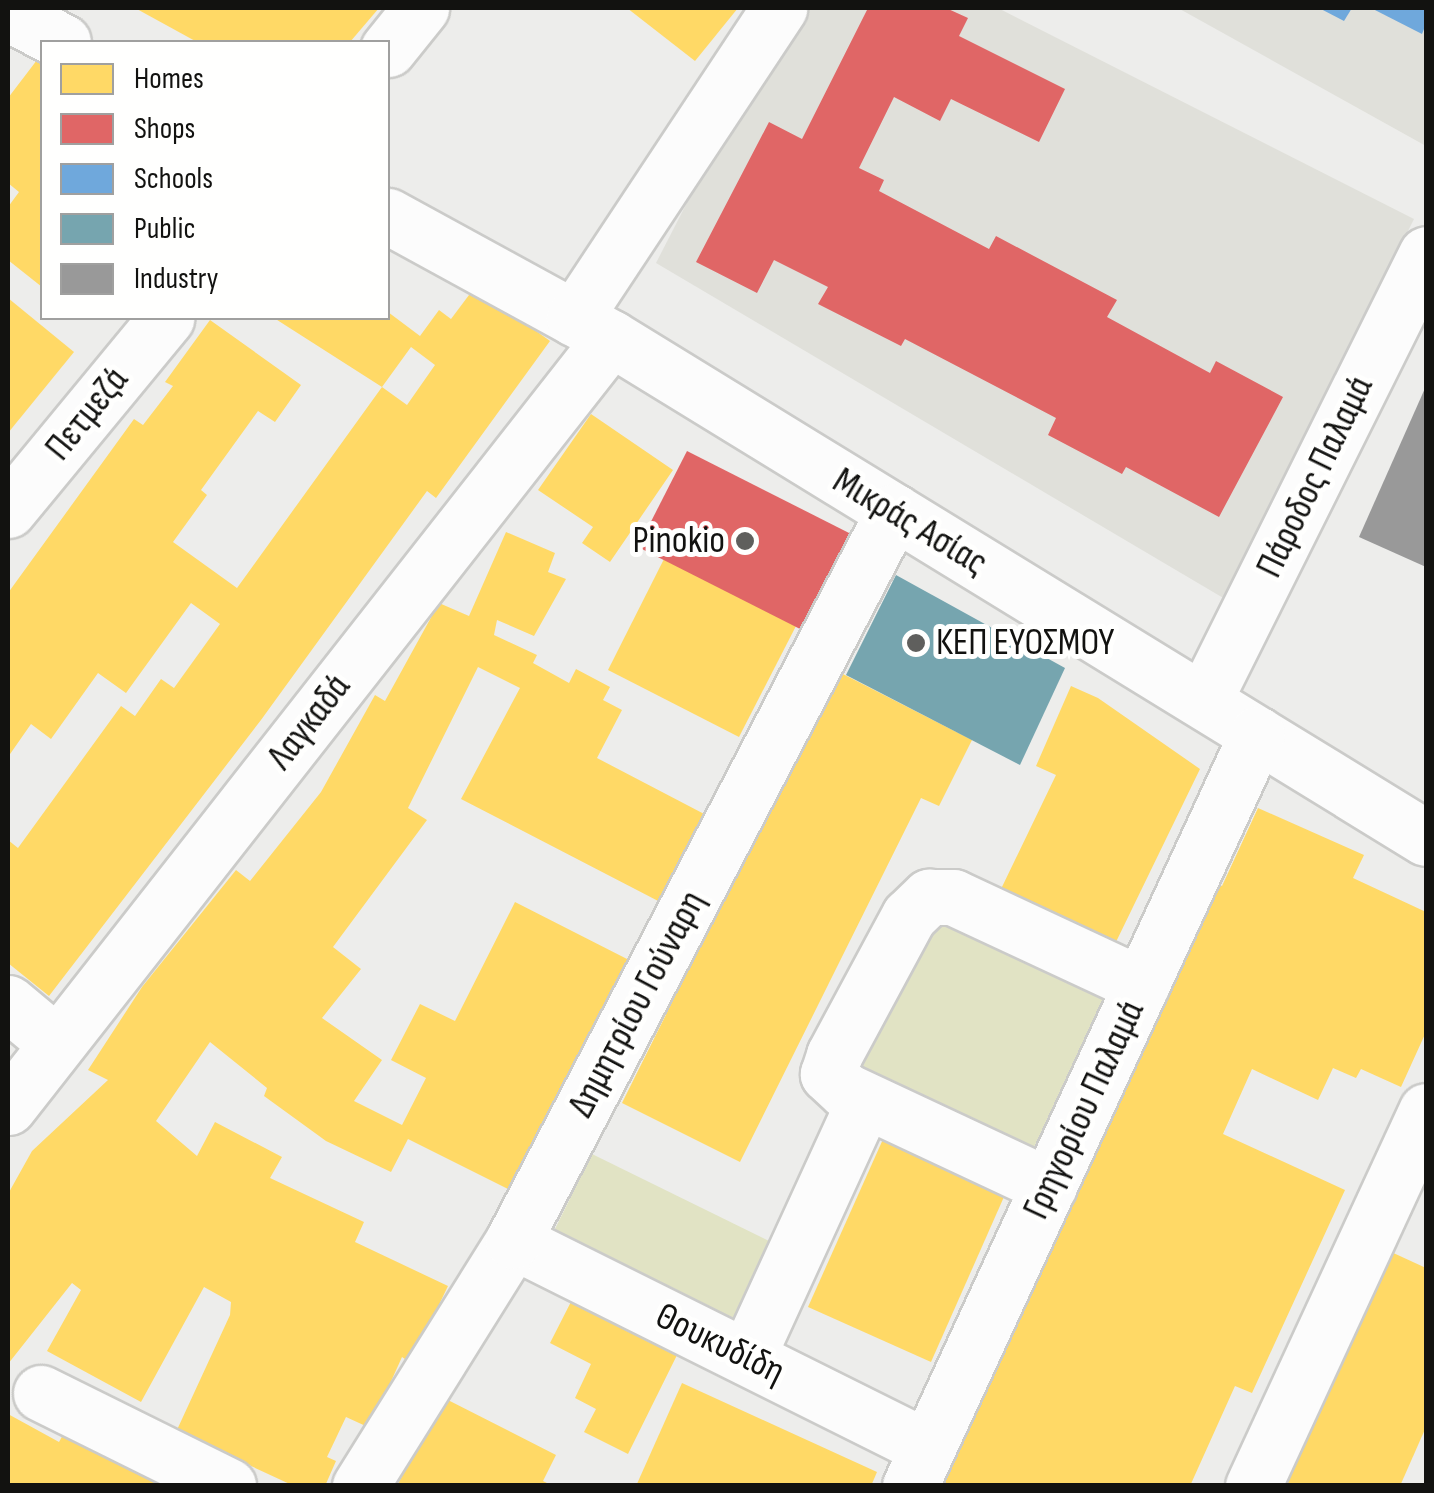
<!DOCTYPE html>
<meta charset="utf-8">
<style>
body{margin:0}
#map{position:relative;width:1434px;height:1493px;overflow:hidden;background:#ededeb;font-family:"Sofia Sans Condensed",sans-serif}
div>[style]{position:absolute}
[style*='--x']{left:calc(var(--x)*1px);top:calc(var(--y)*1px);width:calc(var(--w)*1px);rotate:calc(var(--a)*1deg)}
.built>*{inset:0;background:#e0e0da}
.green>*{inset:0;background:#e1e3c4}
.homes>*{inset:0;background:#ffd966}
.shops>*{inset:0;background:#e06666}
.schools>*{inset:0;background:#6fa8dc}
.public>*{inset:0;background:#76a5af}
.industry>*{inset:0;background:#999}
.roads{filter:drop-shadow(2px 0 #cbcbc9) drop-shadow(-2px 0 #cbcbc9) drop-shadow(0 2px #cbcbc9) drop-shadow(0 -2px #cbcbc9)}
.minor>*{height:55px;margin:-27.5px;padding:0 27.5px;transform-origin:27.5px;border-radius:27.5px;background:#fcfcfc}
.dots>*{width:28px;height:28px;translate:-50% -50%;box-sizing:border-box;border:5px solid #fffffe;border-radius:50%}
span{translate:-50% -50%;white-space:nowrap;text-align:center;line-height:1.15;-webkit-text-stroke:10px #fffffe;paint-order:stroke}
.street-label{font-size:38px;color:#121210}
.poi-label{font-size:38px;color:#121210}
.right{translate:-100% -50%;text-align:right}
.left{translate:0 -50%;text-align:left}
.frame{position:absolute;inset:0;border:10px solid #121210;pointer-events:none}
.legend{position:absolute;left:40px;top:40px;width:350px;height:280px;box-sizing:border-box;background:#fffffe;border:2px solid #a0a09f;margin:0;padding:12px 18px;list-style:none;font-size:30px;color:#121210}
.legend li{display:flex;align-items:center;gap:20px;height:50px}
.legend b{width:50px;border:2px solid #a0a09f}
</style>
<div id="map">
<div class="built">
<div style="clip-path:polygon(809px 8px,998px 8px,1414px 219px,1225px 599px,656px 263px,728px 123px)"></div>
<div style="clip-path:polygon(1178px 8px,1426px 8px,1426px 146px)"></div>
</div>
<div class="green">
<div style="clip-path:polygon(936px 910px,1107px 991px,1029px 1158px,854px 1074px)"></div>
<div style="clip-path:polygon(592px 1154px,769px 1241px,732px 1322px,552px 1235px)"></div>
</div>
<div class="homes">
<div style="clip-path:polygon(135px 8px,379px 8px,350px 42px,197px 42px)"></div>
<div style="clip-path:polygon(627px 8px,738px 8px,695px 61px)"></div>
<div style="clip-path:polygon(37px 60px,42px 64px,42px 287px,8px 260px,8px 207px,19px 192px,8px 183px,8px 98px)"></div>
<div style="clip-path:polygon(evenodd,475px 287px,550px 341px,436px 498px,427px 491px,261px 720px,49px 996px,8px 963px,8px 840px,18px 848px,121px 706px,135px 716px,161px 679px,174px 688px,220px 624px,191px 603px,126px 693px,98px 673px,51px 739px,31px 724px,8px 757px,8px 593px,134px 419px,143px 425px,173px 386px,165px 382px,210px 320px,301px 385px,275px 422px,258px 411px,201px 490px,207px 495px,173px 542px,237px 588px,382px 387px,274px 318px,388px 318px,388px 312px,420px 336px,439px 310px,451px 319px,475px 287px,411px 347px,435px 365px,407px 405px,382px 387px,411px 347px)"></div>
<div style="clip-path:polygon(8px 298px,74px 352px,8px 433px)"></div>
<div style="clip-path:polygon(591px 414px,673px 470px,610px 562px,582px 543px,593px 527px,538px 490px)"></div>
<div style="clip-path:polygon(506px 532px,555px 553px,548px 572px,566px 579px,534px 636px,497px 620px,494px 635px,537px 655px,533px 663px,569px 683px,576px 669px,610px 687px,603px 700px,622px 710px,597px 758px,708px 816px,662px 903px,461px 799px,520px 688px,478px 667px,408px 808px,427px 820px,333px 947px,361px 969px,322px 1018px,382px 1060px,354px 1101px,402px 1125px,426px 1078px,391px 1060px,420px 1004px,455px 1021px,515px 902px,629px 960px,512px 1191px,408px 1139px,391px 1172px,326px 1141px,264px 1096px,267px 1088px,210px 1042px,156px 1121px,197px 1156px,215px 1122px,282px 1157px,270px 1178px,364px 1222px,355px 1242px,448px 1286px,411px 1363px,402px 1357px,370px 1428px,346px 1417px,327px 1457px,336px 1461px,325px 1486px,294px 1486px,236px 1459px,229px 1475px,176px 1432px,230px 1315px,231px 1302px,204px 1287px,141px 1402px,47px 1351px,81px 1290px,72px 1283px,8px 1364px,8px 1194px,32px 1151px,108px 1080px,88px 1070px,142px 987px,236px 870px,250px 881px,321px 792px,375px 695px,385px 701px,439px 603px,469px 616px)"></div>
<div style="clip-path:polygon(664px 559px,796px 626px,739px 737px,608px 670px)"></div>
<div style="clip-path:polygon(837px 671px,972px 740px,939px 806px,921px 798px,740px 1162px,622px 1103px)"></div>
<div style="clip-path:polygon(1071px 686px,1098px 698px,1200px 769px,1115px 944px,1001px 889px,1056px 775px,1036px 766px)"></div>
<div style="clip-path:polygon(1258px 808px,1364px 855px,1353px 878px,1426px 912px,1426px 1032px,1401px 1087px,1361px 1069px,1356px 1078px,1333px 1068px,1318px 1100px,1252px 1069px,1223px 1134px,1345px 1190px,1252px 1393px,1235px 1386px,1190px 1486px,941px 1486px,1216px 883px,1222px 886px)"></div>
<div style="clip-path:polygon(884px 1137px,1007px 1190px,931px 1362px,808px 1307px)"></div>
<div style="clip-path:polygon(1376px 1245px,1426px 1268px,1426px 1427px,1400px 1486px,1284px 1486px)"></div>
<div style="clip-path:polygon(576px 1292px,682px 1345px,628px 1454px,584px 1432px,596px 1409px,575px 1398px,591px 1364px,550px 1343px)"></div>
<div style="clip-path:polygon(682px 1383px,877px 1472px,871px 1486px,636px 1486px)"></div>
<div style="clip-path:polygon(442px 1397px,556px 1455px,543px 1481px,553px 1486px,397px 1486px)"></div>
<div style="clip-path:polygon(8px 1414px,59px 1442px,68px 1426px,175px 1486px,10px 1486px)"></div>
</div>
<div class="shops">
<div style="clip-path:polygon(868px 8px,946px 8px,968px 18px,959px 36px,1065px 89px,1039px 142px,951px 99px,940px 121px,894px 97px,859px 168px,884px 180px,879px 191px,989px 249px,996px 236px,1117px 300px,1107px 317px,1210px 373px,1216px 361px,1283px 397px,1219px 517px,1126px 467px,1122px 474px,1048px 435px,1056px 418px,905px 339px,901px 346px,818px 304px,828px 287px,774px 260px,757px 293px,696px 262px,769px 122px,802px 139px)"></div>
<div style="clip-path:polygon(687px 451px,853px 535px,804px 631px,638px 547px)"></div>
</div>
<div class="schools">
<div style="clip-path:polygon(1319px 8px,1352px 8px,1344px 21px)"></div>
<div style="clip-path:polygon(1371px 8px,1426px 8px,1426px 24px,1422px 34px)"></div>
</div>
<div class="public">
<div style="clip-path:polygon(896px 575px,1065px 668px,1020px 765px,846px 675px)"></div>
</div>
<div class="industry">
<div style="clip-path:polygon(1426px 386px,1426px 567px,1359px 537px)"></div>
</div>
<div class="roads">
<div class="minor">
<div style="--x:8;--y:13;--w:62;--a:27.8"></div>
<div style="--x:388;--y:49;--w:53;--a:-51.2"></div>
<div style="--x:388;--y:216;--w:254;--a:28.7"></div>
<div style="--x:611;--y:338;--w:956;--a:31.53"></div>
<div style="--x:574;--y:318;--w:372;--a:-56.5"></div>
<div style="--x:8;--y:510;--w:249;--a:-50.5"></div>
<div style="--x:1204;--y:700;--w:498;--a:-63.5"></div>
<div style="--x:8;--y:1003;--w:62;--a:39.8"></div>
<div style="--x:8;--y:1107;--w:977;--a:-51.9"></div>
<div style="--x:1049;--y:1186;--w:224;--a:-154.9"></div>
<div style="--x:846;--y:1091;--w:25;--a:-137"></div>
<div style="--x:828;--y:1074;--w:20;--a:-72"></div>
<div style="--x:834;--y:1055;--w:158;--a:-61.7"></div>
<div style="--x:909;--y:916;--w:28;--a:-44"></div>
<div style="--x:929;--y:897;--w:24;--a:0"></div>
<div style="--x:953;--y:897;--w:208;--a:25"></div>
<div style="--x:513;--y:1241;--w:462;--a:26.5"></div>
<div style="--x:747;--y:1357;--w:281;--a:-65.4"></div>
<div style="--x:41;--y:1393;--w:209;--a:26.4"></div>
<div style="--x:360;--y:1486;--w:289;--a:-58"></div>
<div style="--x:513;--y:1241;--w:823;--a:-62.44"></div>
<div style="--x:910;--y:1486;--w:828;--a:-65.23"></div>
<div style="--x:1253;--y:1486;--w:413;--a:-65.2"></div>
</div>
</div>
<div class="dots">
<div style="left:745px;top:541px;background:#5f5f5d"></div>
<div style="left:916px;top:643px;background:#5f5f5d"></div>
</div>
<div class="street-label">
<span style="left:87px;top:414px;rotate:-51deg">Πετμεζά</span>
<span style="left:1315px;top:477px;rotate:-64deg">Πάροδος Παλαμά</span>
<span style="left:910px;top:522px;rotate:31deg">Μικράς Ασίας</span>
<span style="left:309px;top:722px;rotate:-52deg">Λαγκαδά</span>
<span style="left:637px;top:1004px;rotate:-62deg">Δημητρίου Γούναρη</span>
<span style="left:1084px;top:1110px;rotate:-65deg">Γρηγορίου Παλαμά</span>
<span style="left:720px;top:1344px;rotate:26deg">Θουκυδίδη</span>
</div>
<div class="poi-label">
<span class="right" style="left:725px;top:541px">Pinokio</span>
<span class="left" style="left:936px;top:643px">ΚΕΠ ΕΥΟΣΜΟΥ</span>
</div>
<div class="frame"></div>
<ul class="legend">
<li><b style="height:28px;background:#ffd966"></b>Homes</li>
<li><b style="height:28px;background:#e06666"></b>Shops</li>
<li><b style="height:28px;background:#6fa8dc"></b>Schools</li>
<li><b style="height:28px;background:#76a5af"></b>Public</li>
<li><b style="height:28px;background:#999"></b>Industry</li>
</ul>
</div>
